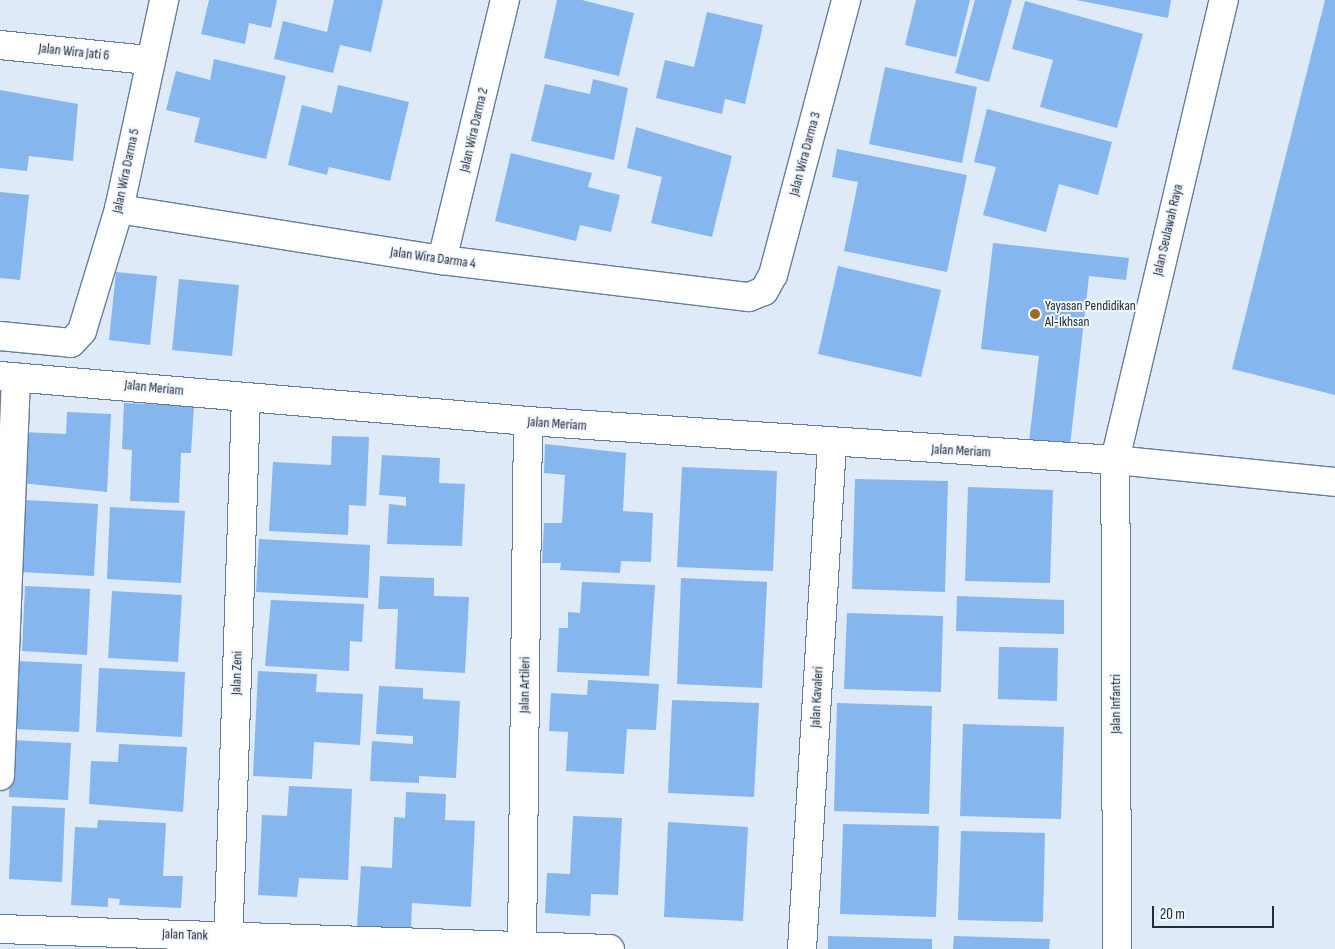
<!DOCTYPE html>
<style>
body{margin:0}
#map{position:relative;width:1335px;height:949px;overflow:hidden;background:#dfeaf8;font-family:"Sofia Sans Condensed",sans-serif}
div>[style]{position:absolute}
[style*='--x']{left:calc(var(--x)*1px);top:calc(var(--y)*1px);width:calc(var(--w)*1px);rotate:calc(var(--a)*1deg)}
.building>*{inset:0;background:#86b6ee}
.roads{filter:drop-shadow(1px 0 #647d9c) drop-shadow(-1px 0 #647d9c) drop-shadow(0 1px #647d9c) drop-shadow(0 -1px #647d9c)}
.minor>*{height:28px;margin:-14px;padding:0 14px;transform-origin:14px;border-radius:14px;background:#fff}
.dots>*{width:14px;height:14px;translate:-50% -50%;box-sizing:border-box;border:2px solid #f1f7fe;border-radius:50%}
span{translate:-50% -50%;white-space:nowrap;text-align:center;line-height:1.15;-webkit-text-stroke:4px #f1f7fe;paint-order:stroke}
.street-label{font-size:14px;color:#222d3a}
.poi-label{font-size:14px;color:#222d3a}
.left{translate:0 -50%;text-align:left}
.scale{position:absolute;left:1152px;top:906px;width:122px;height:22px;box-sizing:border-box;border:2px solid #222d3a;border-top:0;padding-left:6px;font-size:15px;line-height:18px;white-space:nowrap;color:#222d3a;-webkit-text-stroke:4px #f1f7fe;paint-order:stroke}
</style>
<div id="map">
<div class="building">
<div style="clip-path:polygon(209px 0,277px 0,271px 28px,249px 23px,245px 44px,201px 34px)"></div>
<div style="clip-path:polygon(334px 0,383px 0,371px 52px,340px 45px,333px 73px,274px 59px,283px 21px,327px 32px)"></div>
<div style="clip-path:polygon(557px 0,582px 0,634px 13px,619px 76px,544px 58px)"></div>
<div style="clip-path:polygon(916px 0,970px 0,956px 57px,905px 45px)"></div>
<div style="clip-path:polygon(975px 0,1012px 0,989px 82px,955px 73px)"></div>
<div style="clip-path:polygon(1076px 0,1171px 0,1168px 18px)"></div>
<div style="clip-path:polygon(1325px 0,1335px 0,1335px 395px,1232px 369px)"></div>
<div style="clip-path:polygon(1025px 1px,1143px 34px,1117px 128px,1040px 107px,1053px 60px,1012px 49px)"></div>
<div style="clip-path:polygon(707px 12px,763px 25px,745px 104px,725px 99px,722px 114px,656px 98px,665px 60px,694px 67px)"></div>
<div style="clip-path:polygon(214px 59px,286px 76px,266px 159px,194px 142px,200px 118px,166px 110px,176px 71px,210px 80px)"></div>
<div style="clip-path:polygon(885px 67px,977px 87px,962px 163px,869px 144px)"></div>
<div style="clip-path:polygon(593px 79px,628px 88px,614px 160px,531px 141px,545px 84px,590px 94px)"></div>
<div style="clip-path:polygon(338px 85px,409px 102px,390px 181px,329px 167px,327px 175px,288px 165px,302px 105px,332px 113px)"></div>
<div style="clip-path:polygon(0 90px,78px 104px,73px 161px,29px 156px,27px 171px,0 168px)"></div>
<div style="clip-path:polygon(987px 109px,1112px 142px,1098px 195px,1059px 184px,1046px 232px,983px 215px,996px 167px,974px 162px)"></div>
<div style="clip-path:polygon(636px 127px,732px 156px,712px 237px,651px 223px,662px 177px,627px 168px)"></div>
<div style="clip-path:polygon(837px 149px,967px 175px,947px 272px,844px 251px,858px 182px,832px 177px)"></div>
<div style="clip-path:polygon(511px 153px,592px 173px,588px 187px,620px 195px,611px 232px,580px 225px,576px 241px,495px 221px)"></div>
<div style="clip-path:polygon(0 192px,29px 195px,20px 280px,0 278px)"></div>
<div style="clip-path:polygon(993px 243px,1129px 258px,1126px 280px,1089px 276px,1070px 446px,1029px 442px,1039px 356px,981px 349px)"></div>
<div style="clip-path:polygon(838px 266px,941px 290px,921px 377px,818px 354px)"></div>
<div style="clip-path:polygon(116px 272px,157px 276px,150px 345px,109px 340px)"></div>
<div style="clip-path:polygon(179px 279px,239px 285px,232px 356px,172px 350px)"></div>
<div style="clip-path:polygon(124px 403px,194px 406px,191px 453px,181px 453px,179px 503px,130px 501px,132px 450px,122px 449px)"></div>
<div style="clip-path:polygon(67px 412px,111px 414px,107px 492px,21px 483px,23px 432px,66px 434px)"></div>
<div style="clip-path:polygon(332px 436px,369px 437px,366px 506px,349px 505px,348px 535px,269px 531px,273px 462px,331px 465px)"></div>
<div style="clip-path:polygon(545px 444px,626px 453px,623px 511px,653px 513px,651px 562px,621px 561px,620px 573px,560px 570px,561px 563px,542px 563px,544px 523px,562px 523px,565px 475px,544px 473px)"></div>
<div style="clip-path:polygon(382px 455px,440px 458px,439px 483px,465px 484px,462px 546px,387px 544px,389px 504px,406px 506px,406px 497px,379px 495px)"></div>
<div style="clip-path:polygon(682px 467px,777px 471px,773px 571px,677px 567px)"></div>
<div style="clip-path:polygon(855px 479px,948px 481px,945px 592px,852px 589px)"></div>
<div style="clip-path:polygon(968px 487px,1053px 490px,1050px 583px,965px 581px)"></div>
<div style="clip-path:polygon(25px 500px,98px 504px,94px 576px,21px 572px)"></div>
<div style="clip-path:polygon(110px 507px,185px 511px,181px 583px,107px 579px)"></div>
<div style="clip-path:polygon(259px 539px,370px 545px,368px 598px,256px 592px)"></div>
<div style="clip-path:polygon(380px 576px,434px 578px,434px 596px,469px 597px,465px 673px,395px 669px,398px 609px,378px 609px)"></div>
<div style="clip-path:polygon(681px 578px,767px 582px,762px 688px,677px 684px)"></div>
<div style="clip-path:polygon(582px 582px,655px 585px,649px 676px,557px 672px,559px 628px,568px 628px,568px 612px,580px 613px)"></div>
<div style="clip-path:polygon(25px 586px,90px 589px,87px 655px,22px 651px)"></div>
<div style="clip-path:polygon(112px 591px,182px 595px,178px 662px,108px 658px)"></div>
<div style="clip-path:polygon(957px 596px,1064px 600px,1064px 634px,956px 631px)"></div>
<div style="clip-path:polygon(271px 600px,364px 604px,362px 642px,350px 641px,349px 671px,265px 666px)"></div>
<div style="clip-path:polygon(847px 613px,943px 616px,941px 692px,844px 689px)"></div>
<div style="clip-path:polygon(999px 647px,1058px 648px,1057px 701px,998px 699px)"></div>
<div style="clip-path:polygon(17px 661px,82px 664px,79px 732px,14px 729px)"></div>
<div style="clip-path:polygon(99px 668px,185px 672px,182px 737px,96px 732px)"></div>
<div style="clip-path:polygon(258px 671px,317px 674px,316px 692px,363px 694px,360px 745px,314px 742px,312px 779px,253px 776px)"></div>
<div style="clip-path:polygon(588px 680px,659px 684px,656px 730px,627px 729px,624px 774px,566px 771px,568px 732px,549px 731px,551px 693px,587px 695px)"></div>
<div style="clip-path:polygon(379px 686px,423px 688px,423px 699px,460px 701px,456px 778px,419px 776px,419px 783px,370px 781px,372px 741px,413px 744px,413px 736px,376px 734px)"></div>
<div style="clip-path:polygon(672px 700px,759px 703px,754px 797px,668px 793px)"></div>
<div style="clip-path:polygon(837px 703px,932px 706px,929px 814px,834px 811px)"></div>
<div style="clip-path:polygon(963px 724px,1064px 727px,1061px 819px,960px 816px)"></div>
<div style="clip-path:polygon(11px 740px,71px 743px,68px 800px,9px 797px)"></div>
<div style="clip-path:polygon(119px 744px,187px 747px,183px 812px,89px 804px,91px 761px,118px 762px)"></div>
<div style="clip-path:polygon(289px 786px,352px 789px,348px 880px,299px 878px,297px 897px,258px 895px,262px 815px,287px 816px)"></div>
<div style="clip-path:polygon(406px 792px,446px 794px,445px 820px,475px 821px,471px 907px,412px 903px,411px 928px,357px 926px,361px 866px,392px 868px,394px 817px,405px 818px)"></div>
<div style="clip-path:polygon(12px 806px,65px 808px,62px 882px,9px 879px)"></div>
<div style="clip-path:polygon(573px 816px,622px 818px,618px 895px,591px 894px,590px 916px,545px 913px,547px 873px,570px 874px)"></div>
<div style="clip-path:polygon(98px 820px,166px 823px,163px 876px,183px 876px,181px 908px,119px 905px,120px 899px,108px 898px,108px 907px,71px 905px,75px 827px,97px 828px)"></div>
<div style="clip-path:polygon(668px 822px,748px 827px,743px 921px,664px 917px)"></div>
<div style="clip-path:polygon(843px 824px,939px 826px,936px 917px,840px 914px)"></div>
<div style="clip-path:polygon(961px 831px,1045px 833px,1043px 922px,958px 920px)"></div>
<div style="clip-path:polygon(828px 936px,932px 939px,932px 949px,828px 949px)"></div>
<div style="clip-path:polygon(954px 936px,1050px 939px,1049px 949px,953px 949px)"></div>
</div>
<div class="roads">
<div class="minor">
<div style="--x:0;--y:45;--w:149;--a:5.8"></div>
<div style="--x:119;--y:209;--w:327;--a:9"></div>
<div style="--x:442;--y:260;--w:309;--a:6.9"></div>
<div style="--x:749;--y:297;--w:16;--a:-22"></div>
<div style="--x:764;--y:291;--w:18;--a:-61"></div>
<div style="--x:773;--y:275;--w:285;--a:-75.1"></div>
<div style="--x:442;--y:260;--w:268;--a:-76.4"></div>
<div style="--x:0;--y:336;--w:71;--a:5.6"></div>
<div style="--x:71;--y:343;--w:16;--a:-47"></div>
<div style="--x:82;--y:331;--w:127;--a:-73.1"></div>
<div style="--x:119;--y:209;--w:214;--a:-77.8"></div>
<div style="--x:0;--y:376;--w:530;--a:4.87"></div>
<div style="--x:528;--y:421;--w:588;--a:3.8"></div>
<div style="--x:1115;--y:460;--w:221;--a:5.7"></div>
<div style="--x:0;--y:776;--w:399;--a:-87.7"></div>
<div style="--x:0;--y:929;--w:610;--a:1.88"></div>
<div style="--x:228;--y:949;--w:552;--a:-88.13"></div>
<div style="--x:522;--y:949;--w:528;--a:-89.35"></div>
<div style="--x:802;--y:949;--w:506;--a:-86.6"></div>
<div style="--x:1117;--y:949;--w:489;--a:-90.2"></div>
<div style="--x:1115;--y:460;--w:473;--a:-76.7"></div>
</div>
</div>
<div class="dots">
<div style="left:1035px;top:314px;background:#9e6c21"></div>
</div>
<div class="street-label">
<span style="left:74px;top:52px;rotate:6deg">Jalan Wira Jati 6</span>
<span style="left:474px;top:130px;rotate:-77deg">Jalan Wira Darma 2</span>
<span style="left:805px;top:154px;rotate:-75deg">Jalan Wira Darma 3</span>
<span style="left:126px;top:171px;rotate:-78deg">Jalan Wira Darma 5</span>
<span style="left:1168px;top:230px;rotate:-77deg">Jalan Seulawah Raya</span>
<span style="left:433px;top:258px;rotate:8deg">Jalan Wira Darma 4</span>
<span style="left:154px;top:388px;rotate:6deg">Jalan Meriam</span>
<span style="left:557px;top:424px;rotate:4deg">Jalan Meriam</span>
<span style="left:961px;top:451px;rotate:3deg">Jalan Meriam</span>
<span style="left:237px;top:673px;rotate:-88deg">Jalan Zeni</span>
<span style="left:525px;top:685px;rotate:-89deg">Jalan Artileri</span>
<span style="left:817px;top:697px;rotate:-87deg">Jalan Kavaleri</span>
<span style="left:1116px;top:704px;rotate:-90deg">Jalan Infantri</span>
<span style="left:185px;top:935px;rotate:2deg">Jalan Tank</span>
</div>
<div class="poi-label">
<span class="left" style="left:1045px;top:314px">Yayasan Pendidikan<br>Al-Ikhsan</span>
</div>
<div class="scale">20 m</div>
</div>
